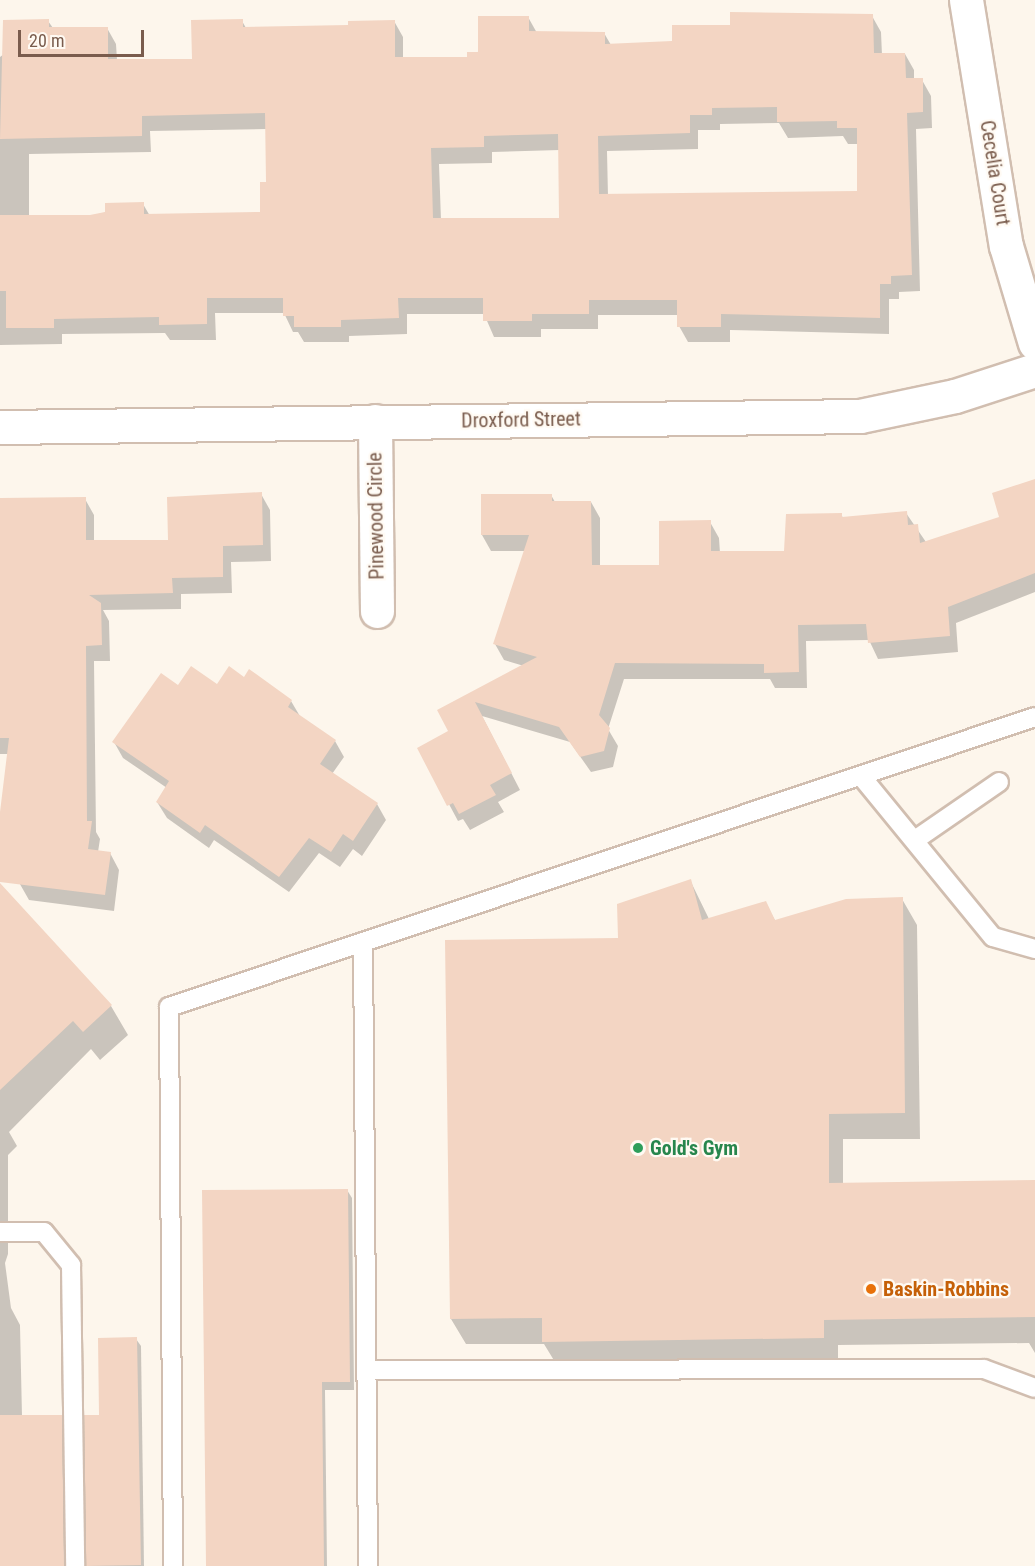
<!DOCTYPE html>
<style>
body{margin:0}
#map{position:relative;width:1035px;height:1566px;overflow:hidden;background:#fdf6ec;font-family:"Roboto Condensed",sans-serif}
div>[style]{position:absolute}
[style*='--x']{left:calc(var(--x)*1px);top:calc(var(--y)*1px);width:calc(var(--w)*1px);rotate:calc(var(--a)*1deg)}
.shadow>*{inset:0;background:#0003}
.building>*{inset:0;background:#f3d5c3}
.roads{filter:drop-shadow(2px 0 #d1beb0) drop-shadow(-2px 0 #d1beb0) drop-shadow(0 2px #d1beb0) drop-shadow(0 -2px #d1beb0)}
.lane>*{height:18px;margin:-9px;padding:0 9px;transform-origin:9px;border-radius:9px;background:#fff}
.street>*{height:33px;margin:-16.5px;padding:0 16.5px;transform-origin:16.5px;border-radius:16.5px;background:#fff}
.dots>*{width:16px;height:16px;translate:-50% -50%;box-sizing:border-box;border:3px solid #fffaf3;border-radius:50%}
span{translate:-50% -50%;white-space:nowrap;text-align:center;line-height:1.15;-webkit-text-stroke:4.5px #fffaf3;paint-order:stroke}
.street-label{font-size:20px;color:#7a5c4d}
.leisure-label{font-size:20px;color:#27864d;font-weight:700}
.left{translate:0 -50%;text-align:left}
.food-label{font-size:20px;color:#c56008;font-weight:700}
.scale{position:absolute;left:18px;top:30px;width:126px;height:27px;box-sizing:border-box;border:3px solid #7a5c4d;border-top:0;padding-left:8px;font-size:18px;line-height:21px;white-space:nowrap;color:#7a5c4d;-webkit-text-stroke:4px #fffaf3;paint-order:stroke}
</style>
<div id="map">
<div class="shadow">
<div style="clip-path:polygon(evenodd,872px 16px,881px 32px,882px 55px,905px 54px,914px 70px,914px 80px,922px 80px,931px 96px,932px 128px,916px 129px,920px 291px,899px 292px,899px 299px,889px 299px,889px 334px,730px 330px,730px 342px,688px 342px,679px 326px,679px 315px,598px 315px,598px 329px,541px 329px,541px 337px,494px 337px,484px 314px,407px 314px,407px 334px,349px 336px,349px 342px,304px 342px,298px 332px,293px 332px,284px 313px,215px 313px,216px 340px,170px 340px,165px 333px,62px 334px,62px 344px,0 345px,0 57px,48px 21px,53px 28px,107px 28px,116px 44px,117px 60px,193px 60px,242px 21px,246px 28px,350px 27px,394px 21px,403px 37px,403px 58px,469px 58px,528px 17px,537px 33px,604px 33px,611px 45px,674px 43px,731px 27px,872px 16px,779px 123px,788px 138px,843px 136px,848px 144px,859px 144px,859px 193px,608px 196px,607px 151px,698px 149px,698px 130px,720px 130px,720px 124px,779px 123px,872px 16px,267px 129px,268px 183px,261px 214px,150px 216px,143px 204px,90px 216px,29px 216px,29px 154px,151px 152px,150px 131px,267px 129px,872px 16px,560px 150px,561px 220px,441px 220px,439px 164px,492px 163px,492px 152px,560px 150px)"></div>
<div style="clip-path:polygon(1035px 481px,1035px 592px,956px 623px,958px 652px,878px 659px,869px 640px,806px 641px,807px 688px,775px 688px,770px 679px,624px 679px,608px 729px,618px 746px,613px 767px,591px 772px,570px 742px,482px 716px,520px 790px,498px 802px,504px 812px,470px 830px,463px 819px,458px 821px,419px 748px,450px 732px,439px 711px,524px 666px,504px 660px,495px 644px,526px 551px,491px 551px,482px 535px,482px 496px,551px 495px,555px 502px,591px 502px,600px 518px,600px 566px,661px 566px,710px 522px,719px 538px,720px 553px,786px 553px,841px 514px,843px 518px,906px 513px,926px 542px,1001px 518px)"></div>
<div style="clip-path:polygon(261px 494px,270px 510px,271px 561px,231px 562px,232px 593px,181px 594px,181px 609px,103px 610px,109px 621px,110px 661px,94px 661px,96px 832px,100px 839px,98px 852px,110px 853px,119px 870px,114px 911px,29px 900px,0 849px,9px 754px,0 754px,0 499px,85px 499px,94px 515px,94px 542px,169px 542px)"></div>
<div style="clip-path:polygon(245px 679px,291px 701px,301px 718px,335px 741px,344px 757px,332px 774px,377px 804px,386px 820px,362px 856px,353px 849px,340px 867px,319px 853px,289px 892px,214px 840px,209px 848px,167px 818px,157px 802px,167px 788px,123px 758px,114px 742px,178px 687px,217px 686px)"></div>
<div style="clip-path:polygon(690px 880px,709px 919px,765px 903px,776px 922px,902px 899px,917px 925px,920px 1139px,843px 1139px,843px 1184px,1035px 1182px,1035px 1353px,1029px 1343px,838px 1345px,838px 1363px,558px 1367px,544px 1344px,466px 1344px,451px 1319px,619px 940px)"></div>
<div style="clip-path:polygon(0 930px,111px 1006px,128px 1035px,100px 1060px,91px 1049px,9px 1132px,17px 1146px,8px 1155px,8px 1254px,5px 1263px,11px 1308px,20px 1325px,22px 1416px,61px 1416px,78px 1446px,79px 1566px,0 1566px)"></div>
<div style="clip-path:polygon(347px 1190px,352px 1198px,354px 1390px,325px 1390px,327px 1566px,207px 1566px)"></div>
<div style="clip-path:polygon(136px 1339px,141px 1346px,144px 1566px,88px 1566px,101px 1416px)"></div>
</div>
<div class="building">
<div style="clip-path:polygon(evenodd,730px 12px,873px 14px,874px 53px,905px 53px,906px 78px,923px 78px,923px 112px,907px 113px,912px 275px,891px 276px,891px 284px,880px 284px,880px 318px,721px 314px,721px 327px,677px 327px,677px 300px,589px 300px,589px 314px,532px 314px,532px 321px,483px 321px,483px 298px,398px 298px,399px 318px,341px 320px,341px 327px,294px 327px,294px 316px,283px 316px,283px 298px,207px 298px,207px 324px,159px 325px,159px 317px,54px 319px,54px 328px,6px 328px,6px 291px,0 291px,0 215px,90px 215px,105px 212px,105px 203px,144px 202px,144px 214px,260px 212px,260px 182px,266px 182px,265px 113px,142px 116px,142px 136px,0 139px,3px 20px,49px 19px,49px 27px,108px 27px,108px 59px,192px 59px,191px 20px,243px 19px,243px 27px,348px 25px,348px 21px,395px 20px,395px 57px,467px 57px,467px 52px,478px 52px,478px 16px,529px 16px,529px 31px,605px 32px,605px 44px,672px 41px,672px 25px,730px 25px,730px 12px,777px 107px,777px 122px,837px 121px,837px 128px,857px 128px,857px 191px,599px 194px,598px 136px,690px 133px,690px 115px,712px 115px,712px 108px,777px 107px,730px 12px,558px 134px,559px 218px,433px 218px,431px 148px,484px 147px,484px 136px,558px 134px)"></div>
<div style="clip-path:polygon(1035px 479px,1035px 573px,948px 607px,950px 636px,868px 643px,866px 624px,798px 625px,799px 672px,764px 673px,764px 664px,615px 663px,599px 715px,610px 728px,604px 751px,580px 757px,559px 727px,475px 702px,512px 773px,490px 785px,496px 795px,459px 814px,453px 803px,447px 806px,417px 748px,448px 731px,437px 710px,537px 657px,493px 644px,529px 535px,481px 535px,481px 494px,552px 494px,552px 501px,591px 501px,592px 565px,659px 565px,659px 521px,711px 520px,711px 551px,784px 551px,786px 514px,842px 513px,842px 517px,907px 511px,908px 525px,918px 524px,920px 543px,999px 517px,992px 493px)"></div>
<div style="clip-path:polygon(262px 492px,263px 545px,223px 546px,223px 577px,172px 578px,173px 593px,89px 595px,101px 603px,102px 645px,86px 646px,87px 821px,92px 821px,88px 849px,111px 852px,105px 895px,0 882px,0 812px,9px 738px,0 738px,0 498px,86px 497px,86px 540px,168px 540px,167px 497px)"></div>
<div style="clip-path:polygon(191px 666px,217px 684px,229px 666px,244px 677px,249px 669px,292px 700px,288px 707px,336px 740px,320px 764px,378px 803px,353px 841px,343px 834px,331px 852px,309px 838px,279px 877px,205px 825px,200px 833px,156px 802px,169px 781px,112px 742px,161px 673px,178px 685px)"></div>
<div style="clip-path:polygon(691px 879px,702px 920px,766px 901px,775px 920px,846px 899px,903px 897px,905px 1113px,829px 1114px,829px 1183px,1035px 1180px,1035px 1317px,824px 1320px,824px 1338px,542px 1342px,542px 1318px,450px 1319px,445px 940px,618px 938px,617px 904px)"></div>
<div style="clip-path:polygon(0 883px,112px 1005px,83px 1032px,73px 1021px,0 1090px)"></div>
<div style="clip-path:polygon(348px 1189px,350px 1382px,322px 1382px,324px 1566px,206px 1566px,202px 1190px)"></div>
<div style="clip-path:polygon(137px 1337px,141px 1565px,86px 1566px,84px 1415px,99px 1415px,98px 1338px)"></div>
<div style="clip-path:polygon(0 1415px,62px 1415px,64px 1566px,0 1566px)"></div>
</div>
<div class="roads">
<div class="lane">
<div style="--x:861;--y:776;--w:208;--a:50.7"></div>
<div style="--x:993;--y:937;--w:44;--a:15.9"></div>
<div style="--x:915;--y:840;--w:102;--a:-34.6"></div>
<div style="--x:363;--y:942;--w:624;--a:89.54"></div>
<div style="--x:0;--y:1232;--w:44;--a:0"></div>
<div style="--x:44;--y:1232;--w:43;--a:50.7"></div>
<div style="--x:71;--y:1265;--w:301;--a:89.2"></div>
<div style="--x:367;--y:1370;--w:617;--a:-0.09"></div>
<div style="--x:984;--y:1369;--w:54;--a:20.4"></div>
<div style="--x:173;--y:1566;--w:559;--a:-90.41"></div>
<div style="--x:169;--y:1007;--w:913;--a:-18.51"></div>
</div>
<div class="street">
<div style="--x:966;--y:0;--w:249;--a:80.8"></div>
<div style="--x:1006;--y:246;--w:101;--a:73.4"></div>
<div style="--x:375;--y:421;--w:190;--a:89.4"></div>
<div style="--x:0;--y:427;--w:860;--a:-0.73"></div>
<div style="--x:860;--y:416;--w:97;--a:-11.9"></div>
<div style="--x:955;--y:396;--w:84;--a:-18"></div>
</div>
</div>
<div class="dots">
<div style="left:638px;top:1148px;background:#2e9e5b"></div>
<div style="left:871px;top:1289px;background:#e8710a"></div>
</div>
<div class="street-label">
<span style="left:995px;top:173px;rotate:81deg">Cecelia Court</span>
<span style="left:521px;top:420px;rotate:-1deg">Droxford Street</span>
<span style="left:376px;top:516px;rotate:-91deg">Pinewood Circle</span>
</div>
<div class="leisure-label">
<span class="left" style="left:650px;top:1148px">Gold's Gym</span>
</div>
<div class="food-label">
<span class="left" style="left:883px;top:1289px">Baskin-Robbins</span>
</div>
<div class="scale">20 m</div>
</div>
